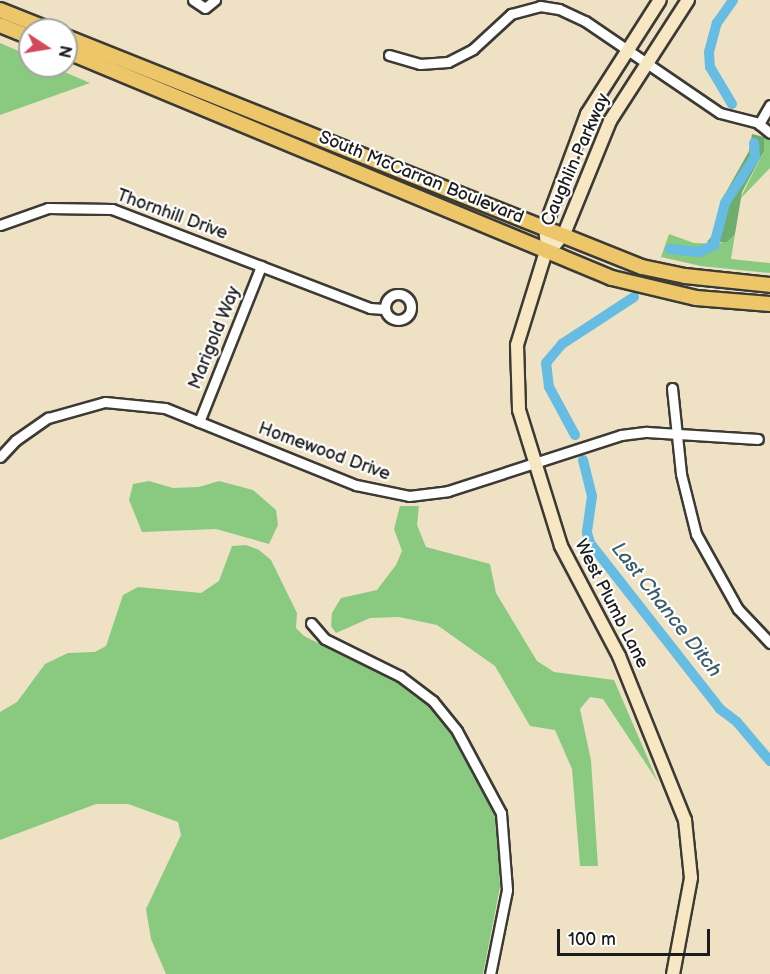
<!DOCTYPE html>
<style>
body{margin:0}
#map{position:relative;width:770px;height:974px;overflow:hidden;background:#efe2c4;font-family:"Balsamiq Sans",sans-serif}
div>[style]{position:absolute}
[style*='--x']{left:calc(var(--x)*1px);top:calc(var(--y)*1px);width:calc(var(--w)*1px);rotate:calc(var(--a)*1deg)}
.green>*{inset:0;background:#89c980}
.forest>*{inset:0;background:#6ead6e}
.canal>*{height:10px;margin:-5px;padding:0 5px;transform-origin:5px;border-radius:5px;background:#66bce2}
.roads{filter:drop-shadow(2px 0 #3c3a35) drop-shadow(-2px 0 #3c3a35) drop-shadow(0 2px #3c3a35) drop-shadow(0 -2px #3c3a35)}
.street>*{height:9px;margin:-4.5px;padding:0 4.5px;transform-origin:4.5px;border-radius:4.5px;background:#fff}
.street>.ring{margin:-4.5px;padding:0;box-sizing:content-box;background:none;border:9px solid #fff;border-radius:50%}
.secondary>*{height:12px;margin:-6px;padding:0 6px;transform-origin:6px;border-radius:6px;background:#f7e8c3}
.primary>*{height:14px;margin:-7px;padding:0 7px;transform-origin:7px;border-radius:7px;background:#ecc669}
span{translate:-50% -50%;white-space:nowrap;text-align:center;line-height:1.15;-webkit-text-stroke:4.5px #fff;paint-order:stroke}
.street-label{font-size:18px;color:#1c1c1c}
.water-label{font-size:20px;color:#3a5c6b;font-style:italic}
.north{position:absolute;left:18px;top:18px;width:60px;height:60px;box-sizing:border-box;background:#fff;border:2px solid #a4a4a4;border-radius:50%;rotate:102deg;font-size:16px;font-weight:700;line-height:24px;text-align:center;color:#1c1c1c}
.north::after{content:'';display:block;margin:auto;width:21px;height:27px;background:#d1495b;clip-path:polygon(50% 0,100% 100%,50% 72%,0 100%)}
.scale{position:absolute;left:557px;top:929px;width:153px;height:27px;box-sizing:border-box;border:3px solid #1c1c1c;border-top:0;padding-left:8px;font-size:18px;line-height:21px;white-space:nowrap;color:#1c1c1c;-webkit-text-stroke:4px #fff;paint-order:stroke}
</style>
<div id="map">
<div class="green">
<div style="clip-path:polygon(0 43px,30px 56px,30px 66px,51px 66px,90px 83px,0 115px)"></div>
<div style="clip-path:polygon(764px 137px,770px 138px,770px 168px,740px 199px,764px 151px)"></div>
<div style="clip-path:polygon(669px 234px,694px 243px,719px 244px,735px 234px,731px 259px,770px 263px,770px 273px,701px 266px,661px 257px)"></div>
<div style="clip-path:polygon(149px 481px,173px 488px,199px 487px,219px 481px,253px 490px,276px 510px,278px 525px,269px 544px,216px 529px,142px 532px,129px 500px,133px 484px)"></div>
<div style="clip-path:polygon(400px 506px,419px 506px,417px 525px,426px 547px,490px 564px,496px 593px,537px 661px,554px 672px,614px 680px,658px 782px,603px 699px,590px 697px,580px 709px,591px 760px,598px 866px,580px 866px,572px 769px,555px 730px,530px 726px,495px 666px,437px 625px,399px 617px,370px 618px,336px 633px,331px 626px,332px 613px,341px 598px,377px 590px,396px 565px,402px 551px,394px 529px)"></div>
<div style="clip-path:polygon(246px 545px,259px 550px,271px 560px,297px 613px,296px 628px,304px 636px,399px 683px,433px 708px,450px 727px,493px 809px,498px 832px,500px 887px,483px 974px,166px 974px,151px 939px,146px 909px,181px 835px,178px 822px,128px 804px,96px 804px,0 840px,0 712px,17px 702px,45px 664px,68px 653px,95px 652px,106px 646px,123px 595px,138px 587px,201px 593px,219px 581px,232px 546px)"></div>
</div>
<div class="forest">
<div style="clip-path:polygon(752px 134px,764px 137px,764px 151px,742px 192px,735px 234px,727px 242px,707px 242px,716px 231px,721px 201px,749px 151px)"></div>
</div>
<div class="canal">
<div style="--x:732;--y:104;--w:43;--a:-120.7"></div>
<div style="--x:710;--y:67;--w:15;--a:-94"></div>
<div style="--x:709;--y:52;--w:30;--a:-75"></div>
<div style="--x:717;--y:23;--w:28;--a:-55"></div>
<div style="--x:670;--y:249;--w:29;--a:6"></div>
<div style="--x:699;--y:252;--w:17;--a:-25"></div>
<div style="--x:714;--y:245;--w:43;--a:-75.3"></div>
<div style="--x:725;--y:203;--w:55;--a:-56.9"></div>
<div style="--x:755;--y:157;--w:14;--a:-94"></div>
<div style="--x:575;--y:435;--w:55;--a:-118.4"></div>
<div style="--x:549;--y:387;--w:24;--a:-97"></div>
<div style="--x:546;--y:363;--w:25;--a:-50"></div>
<div style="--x:562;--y:344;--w:86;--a:-33.1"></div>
<div style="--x:583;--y:460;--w:37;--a:76"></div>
<div style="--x:592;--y:496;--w:37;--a:98"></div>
<div style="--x:587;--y:533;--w:10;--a:73"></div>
<div style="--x:590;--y:543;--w:211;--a:51.9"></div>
<div style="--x:720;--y:709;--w:21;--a:37"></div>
<div style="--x:737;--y:722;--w:51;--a:49.8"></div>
</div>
<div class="roads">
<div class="street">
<div style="--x:193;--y:0;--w:14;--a:34"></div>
<div style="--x:205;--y:8;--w:13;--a:-39"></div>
<div style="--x:389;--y:55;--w:32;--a:16"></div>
<div style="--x:420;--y:64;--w:28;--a:-4"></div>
<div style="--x:448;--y:62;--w:28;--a:-27"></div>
<div style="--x:473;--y:49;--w:52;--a:-42.6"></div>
<div style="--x:511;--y:14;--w:30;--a:-15"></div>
<div style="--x:540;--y:6;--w:19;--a:9"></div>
<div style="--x:559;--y:9;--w:29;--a:25"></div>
<div style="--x:585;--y:21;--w:163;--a:34.3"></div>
<div style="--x:720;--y:113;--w:40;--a:14.4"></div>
<div style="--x:770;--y:105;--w:22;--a:120"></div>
<div style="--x:759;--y:124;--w:14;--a:39"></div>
<div style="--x:0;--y:225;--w:51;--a:-19.5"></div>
<div style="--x:48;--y:208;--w:64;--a:0.9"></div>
<div style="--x:112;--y:209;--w:276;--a:21"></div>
<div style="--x:370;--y:308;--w:14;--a:4"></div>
<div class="ring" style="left:385px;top:294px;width:17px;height:17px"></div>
<div style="--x:672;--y:388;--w:86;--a:84"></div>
<div style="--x:681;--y:474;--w:62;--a:76"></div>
<div style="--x:696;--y:534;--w:86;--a:60.8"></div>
<div style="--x:738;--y:609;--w:47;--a:46.7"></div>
<div style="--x:199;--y:422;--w:168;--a:-68.3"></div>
<div style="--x:0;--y:457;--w:23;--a:-47"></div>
<div style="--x:16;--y:440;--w:39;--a:-35"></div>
<div style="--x:48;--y:418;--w:59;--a:-15.7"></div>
<div style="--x:105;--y:402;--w:60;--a:5.7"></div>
<div style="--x:165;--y:408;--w:206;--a:22"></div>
<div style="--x:356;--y:485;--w:54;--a:11.7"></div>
<div style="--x:409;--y:496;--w:39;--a:-7"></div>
<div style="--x:448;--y:491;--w:182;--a:-17.9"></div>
<div style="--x:621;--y:435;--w:26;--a:-7"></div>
<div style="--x:647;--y:432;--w:111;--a:3.6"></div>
<div style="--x:311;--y:623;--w:21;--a:49"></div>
<div style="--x:325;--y:639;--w:84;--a:26.3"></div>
<div style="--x:400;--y:676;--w:41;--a:37.1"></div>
<div style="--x:433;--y:701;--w:38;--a:51"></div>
<div style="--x:457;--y:731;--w:93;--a:61.8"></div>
<div style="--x:501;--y:813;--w:77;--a:85.5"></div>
<div style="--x:507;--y:890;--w:86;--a:101.4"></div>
</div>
<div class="secondary">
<div style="--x:547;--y:248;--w:102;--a:107.2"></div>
<div style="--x:517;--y:345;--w:65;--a:88.2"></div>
<div style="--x:519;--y:410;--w:142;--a:72.8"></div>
<div style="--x:561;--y:546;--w:124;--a:62.2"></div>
<div style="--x:619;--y:656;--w:177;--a:68.1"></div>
<div style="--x:685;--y:820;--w:58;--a:84.1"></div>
<div style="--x:691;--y:878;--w:98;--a:100.6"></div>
<div style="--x:547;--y:248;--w:6;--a:-9"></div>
<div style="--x:553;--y:247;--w:17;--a:-50"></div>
<div style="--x:564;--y:234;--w:122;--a:-67.8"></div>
<div style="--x:610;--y:121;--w:144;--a:-57.2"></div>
<div style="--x:547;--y:248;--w:21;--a:-95"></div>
<div style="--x:545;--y:227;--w:121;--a:-69.6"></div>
<div style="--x:587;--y:114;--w:135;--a:-57.4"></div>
</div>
<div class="primary">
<div style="--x:0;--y:10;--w:54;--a:21.8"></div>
<div style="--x:0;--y:25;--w:32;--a:22"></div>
<div style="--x:66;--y:37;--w:620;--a:21.77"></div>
<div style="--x:642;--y:267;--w:44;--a:11.8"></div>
<div style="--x:685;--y:276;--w:85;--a:6"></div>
<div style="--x:66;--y:51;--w:591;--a:22.58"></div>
<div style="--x:612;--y:278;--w:86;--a:13.4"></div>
<div style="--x:696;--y:298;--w:74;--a:4.6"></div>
</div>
</div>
<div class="street-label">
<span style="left:576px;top:160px;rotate:-66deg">Caughlin Parkway</span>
<span style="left:421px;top:178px;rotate:22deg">South McCarran Boulevard</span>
<span style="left:172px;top:215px;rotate:20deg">Thornhill Drive</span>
<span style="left:215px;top:338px;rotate:-68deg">Marigold Way</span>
<span style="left:324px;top:452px;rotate:20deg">Homewood Drive</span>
<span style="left:611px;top:604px;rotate:63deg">West Plumb Lane</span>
</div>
<div class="water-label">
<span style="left:666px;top:610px;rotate:52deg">Last Chance Ditch</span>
</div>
<div class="north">N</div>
<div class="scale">100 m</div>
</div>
